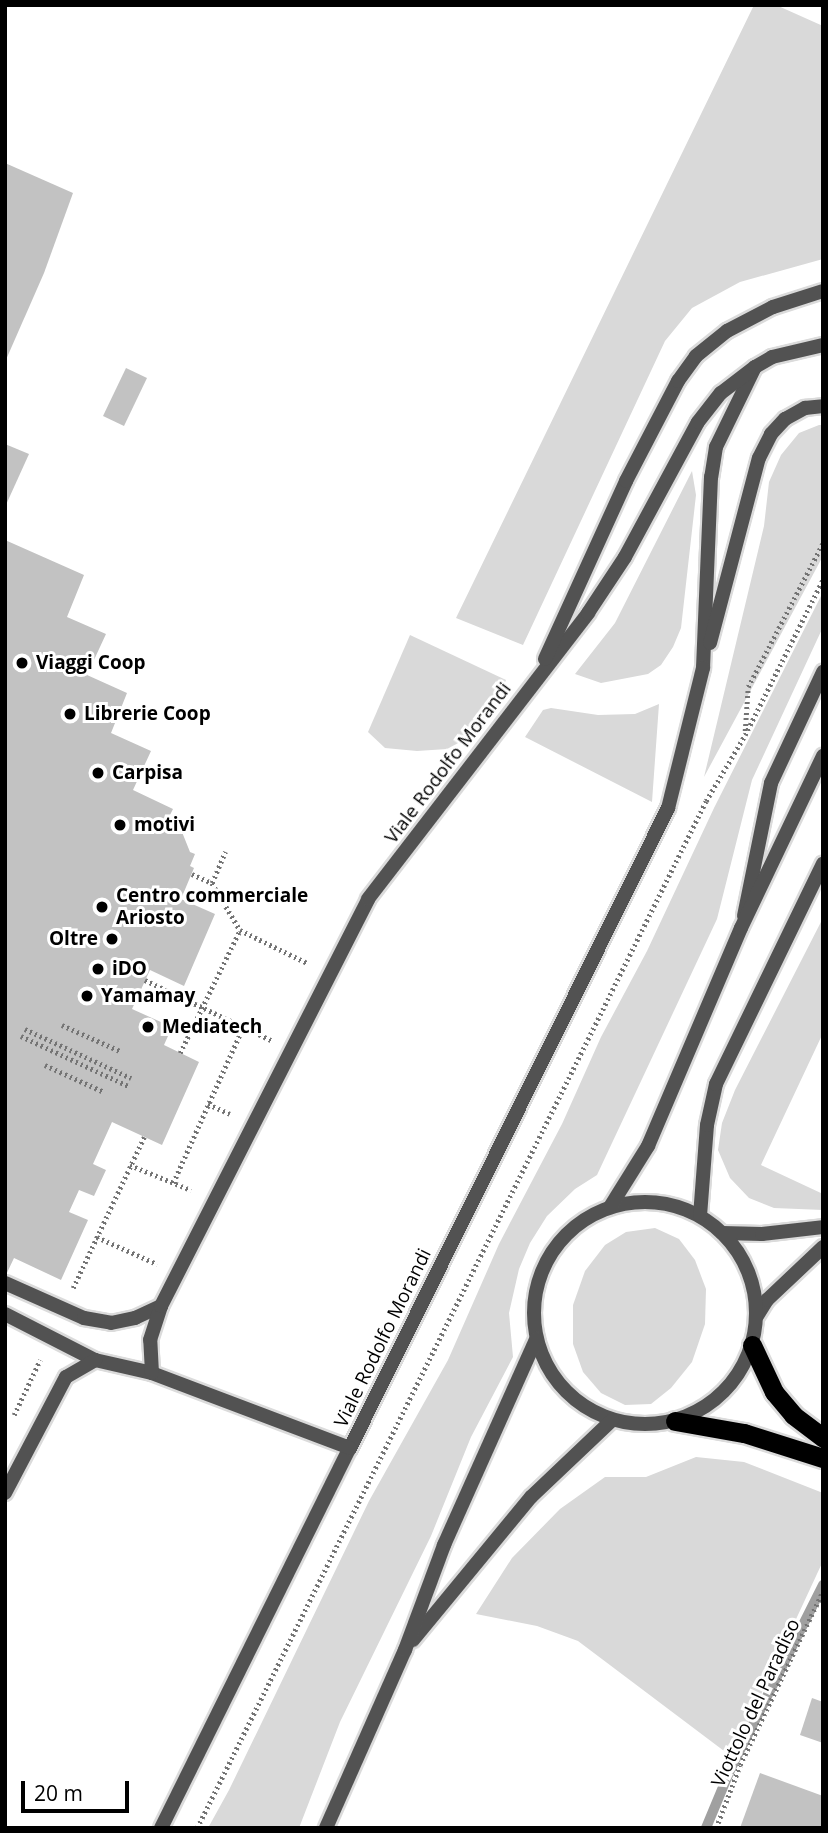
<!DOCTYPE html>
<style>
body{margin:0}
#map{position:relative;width:828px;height:1833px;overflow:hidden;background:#fff;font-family:"Open Sans",sans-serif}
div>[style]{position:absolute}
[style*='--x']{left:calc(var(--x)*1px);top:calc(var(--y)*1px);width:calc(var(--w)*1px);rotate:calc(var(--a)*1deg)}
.green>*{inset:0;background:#d9d9d9}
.stream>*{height:10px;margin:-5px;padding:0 5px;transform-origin:5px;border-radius:5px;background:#a0a0a0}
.building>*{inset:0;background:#c2c2c2}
.path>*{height:4.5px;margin-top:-2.25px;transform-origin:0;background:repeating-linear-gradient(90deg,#747474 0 2px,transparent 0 5.5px)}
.roads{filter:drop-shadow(2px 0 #dbdbdb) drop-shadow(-2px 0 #dbdbdb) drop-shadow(0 2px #dbdbdb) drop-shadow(0 -2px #dbdbdb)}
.service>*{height:14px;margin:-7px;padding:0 7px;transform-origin:7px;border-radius:7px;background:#525252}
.minor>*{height:14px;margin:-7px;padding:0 7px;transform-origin:7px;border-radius:7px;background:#525252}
.tertiary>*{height:14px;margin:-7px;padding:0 7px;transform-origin:7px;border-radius:7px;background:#525252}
.tertiary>.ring{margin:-7px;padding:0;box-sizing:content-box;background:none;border:14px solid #525252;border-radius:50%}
.trunk>*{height:19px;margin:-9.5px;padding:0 9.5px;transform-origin:9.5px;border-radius:9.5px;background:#000}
.dots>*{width:19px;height:19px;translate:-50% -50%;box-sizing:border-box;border:4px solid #fff;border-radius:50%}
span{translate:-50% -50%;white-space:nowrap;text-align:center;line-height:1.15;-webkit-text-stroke:6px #fff;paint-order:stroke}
.poi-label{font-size:19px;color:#000;font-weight:700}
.left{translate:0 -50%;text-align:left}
.right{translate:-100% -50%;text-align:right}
.street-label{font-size:19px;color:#000}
.frame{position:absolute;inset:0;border:7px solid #000;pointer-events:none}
.scale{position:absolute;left:21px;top:1781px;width:108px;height:32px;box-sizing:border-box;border:4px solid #000;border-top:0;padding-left:9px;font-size:21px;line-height:24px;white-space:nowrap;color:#000;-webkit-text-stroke:5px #fff;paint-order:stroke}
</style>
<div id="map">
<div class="green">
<div style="clip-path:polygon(754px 5px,776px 5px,823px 26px,823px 259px,740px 282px,692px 308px,665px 341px,523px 645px,456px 618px)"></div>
<div style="clip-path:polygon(819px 425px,823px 425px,823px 556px,704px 777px,764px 526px,769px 482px,781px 455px,799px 433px)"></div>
<div style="clip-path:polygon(692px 471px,696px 495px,681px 628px,673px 647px,661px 665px,648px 674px,601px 683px,575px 674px,615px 623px)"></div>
<div style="clip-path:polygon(823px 592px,823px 627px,752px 780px,717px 919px,597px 1175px,575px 1189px,547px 1216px,530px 1243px,519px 1269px,509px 1313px,513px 1357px,471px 1437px,431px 1536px,340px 1722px,299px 1828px,208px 1828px,229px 1790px,369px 1501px,448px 1360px,499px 1244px,562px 1124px,601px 1037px,647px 951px,714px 808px)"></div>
<div style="clip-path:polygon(410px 635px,506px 680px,496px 707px,479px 732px,447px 749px,417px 751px,385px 748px,368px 732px)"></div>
<div style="clip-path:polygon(659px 704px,652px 802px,525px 737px,543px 710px,551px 708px,598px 715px,635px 714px)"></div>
<div style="clip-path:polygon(823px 918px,823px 1033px,761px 1165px,823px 1194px,823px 1210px,774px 1208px,749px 1198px,730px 1178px,718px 1150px,722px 1123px,735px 1090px)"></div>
<div style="clip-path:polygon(655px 1228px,679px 1239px,695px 1260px,706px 1289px,705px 1324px,692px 1362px,671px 1388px,651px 1404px,625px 1405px,601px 1393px,583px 1372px,573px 1344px,573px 1305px,585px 1271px,605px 1245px,626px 1232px)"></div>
<div style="clip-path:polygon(696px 1457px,744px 1462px,823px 1493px,823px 1561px,732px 1757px,578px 1641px,537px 1626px,476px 1614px,512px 1558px,560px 1509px,605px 1477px,646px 1477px)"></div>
</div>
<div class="stream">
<div style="--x:706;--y:1828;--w:65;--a:-67.4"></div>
<div style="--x:731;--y:1768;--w:205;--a:-63.3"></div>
</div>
<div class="building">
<div style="clip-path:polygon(5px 163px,73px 193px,44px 273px,5px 362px)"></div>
<div style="clip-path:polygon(126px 368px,147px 378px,124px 426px,103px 416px)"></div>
<div style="clip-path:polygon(5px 444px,29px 454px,5px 507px)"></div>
<div style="clip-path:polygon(5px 540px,84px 575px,67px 617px,106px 634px,87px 675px,127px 693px,111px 733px,151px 751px,133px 790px,173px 809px,169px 817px,178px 822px,190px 852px,195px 854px,190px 866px,194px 868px,181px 899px,215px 914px,184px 986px,150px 970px,132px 1009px,172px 1027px,164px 1045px,199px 1062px,162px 1145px,112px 1122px,93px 1164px,106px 1170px,94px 1196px,79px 1190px,69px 1212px,88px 1220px,61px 1280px,14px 1258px,5px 1277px)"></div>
<div style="clip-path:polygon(812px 1698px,823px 1702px,823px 1743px,800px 1735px)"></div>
<div style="clip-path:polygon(760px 1773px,823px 1796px,823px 1828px,740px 1828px)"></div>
</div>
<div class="path">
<div style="--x:745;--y:731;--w:44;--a:-86.1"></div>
<div style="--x:748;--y:687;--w:162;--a:-62.5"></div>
<div style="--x:192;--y:874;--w:22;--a:24"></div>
<div style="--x:212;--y:883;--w:55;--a:59.2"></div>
<div style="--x:240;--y:930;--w:75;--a:26.2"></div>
<div style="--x:212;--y:883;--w:34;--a:-67"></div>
<div style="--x:145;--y:980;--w:140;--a:25.5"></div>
<div style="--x:62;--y:1025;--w:64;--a:24.1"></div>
<div style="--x:25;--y:1029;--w:117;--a:24.8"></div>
<div style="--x:21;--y:1036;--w:118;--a:25"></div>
<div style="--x:180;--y:1053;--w:137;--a:-64"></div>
<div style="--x:45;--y:1065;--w:63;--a:24.5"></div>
<div style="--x:208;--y:1104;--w:24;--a:24"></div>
<div style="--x:130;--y:1165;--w:66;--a:22.3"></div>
<div style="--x:173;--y:1183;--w:171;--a:-65.8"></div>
<div style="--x:97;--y:1237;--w:66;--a:24.2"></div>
<div style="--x:73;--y:1288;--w:167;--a:-64.8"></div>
<div style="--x:14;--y:1415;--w:61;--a:-64.7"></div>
<div style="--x:197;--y:1828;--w:1146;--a:-63.64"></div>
<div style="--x:706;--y:801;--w:77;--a:-59.4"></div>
<div style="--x:745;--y:735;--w:174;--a:-63.4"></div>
<div style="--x:716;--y:1828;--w:67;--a:-69.1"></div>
<div style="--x:740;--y:1765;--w:193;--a:-64.5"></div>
</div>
<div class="roads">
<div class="service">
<div style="--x:5;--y:1283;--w:86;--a:23.9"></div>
<div style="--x:84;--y:1318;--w:27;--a:10"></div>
<div style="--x:111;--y:1323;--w:25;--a:-12"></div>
<div style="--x:135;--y:1318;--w:29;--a:-25"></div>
<div style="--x:5;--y:1314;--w:101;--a:27.1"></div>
<div style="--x:95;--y:1360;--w:58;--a:12.8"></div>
<div style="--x:5;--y:1493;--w:131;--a:-62.3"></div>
<div style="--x:66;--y:1377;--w:34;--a:-30"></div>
<div style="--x:161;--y:1828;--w:424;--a:-63.6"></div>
</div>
<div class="minor">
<div style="--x:755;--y:367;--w:89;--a:116"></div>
<div style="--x:716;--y:447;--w:30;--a:99"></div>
<div style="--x:711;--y:477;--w:191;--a:92.4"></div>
<div style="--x:703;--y:668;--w:144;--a:104"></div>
<div style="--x:668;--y:808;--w:715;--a:116.42"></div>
<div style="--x:350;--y:1448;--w:212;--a:-159.3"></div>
<div style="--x:152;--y:1373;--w:33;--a:-93"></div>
<div style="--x:150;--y:1340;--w:36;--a:-72"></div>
<div style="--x:161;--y:1306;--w:457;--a:-63"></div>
<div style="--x:368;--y:899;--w:361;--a:-52.4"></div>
<div style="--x:588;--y:613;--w:67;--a:-56.5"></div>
<div style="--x:625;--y:557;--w:153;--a:-61.6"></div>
<div style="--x:698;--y:422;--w:37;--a:-52"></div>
<div style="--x:721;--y:393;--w:43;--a:-37.4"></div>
<div style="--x:755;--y:367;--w:20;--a:-30"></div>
<div style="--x:772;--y:357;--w:52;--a:-13.2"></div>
<div style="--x:710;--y:643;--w:191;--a:-75.2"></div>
<div style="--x:759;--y:458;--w:27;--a:-63"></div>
<div style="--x:771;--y:434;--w:21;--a:-47"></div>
<div style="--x:785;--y:419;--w:23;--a:-29"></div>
<div style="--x:805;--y:408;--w:18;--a:-6"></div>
<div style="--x:545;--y:659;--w:196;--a:-65.5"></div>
<div style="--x:626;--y:481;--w:113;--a:-62.5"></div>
<div style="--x:678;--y:381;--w:31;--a:-54"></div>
<div style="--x:696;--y:356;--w:40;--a:-39"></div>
<div style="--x:727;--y:331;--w:52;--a:-27.6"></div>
<div style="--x:773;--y:307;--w:52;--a:-17.7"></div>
<div style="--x:744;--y:916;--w:136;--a:-78.5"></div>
<div style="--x:771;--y:783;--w:123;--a:-64.9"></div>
<div style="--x:722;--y:1233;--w:40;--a:1.4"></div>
<div style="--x:762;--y:1234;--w:61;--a:-6.5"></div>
<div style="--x:757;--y:1316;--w:19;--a:-58"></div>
<div style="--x:767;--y:1300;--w:77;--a:-43.4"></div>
</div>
<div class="tertiary">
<div class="ring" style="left:534px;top:1202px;width:208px;height:208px"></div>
<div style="--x:610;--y:1207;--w:72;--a:-58.1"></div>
<div style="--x:648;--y:1146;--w:237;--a:-66.9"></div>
<div style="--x:741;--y:928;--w:191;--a:-64.5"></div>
<div style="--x:700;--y:1216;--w:91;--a:-85.6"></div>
<div style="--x:707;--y:1125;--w:42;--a:-77.6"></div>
<div style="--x:716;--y:1084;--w:245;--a:-64.1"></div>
<div style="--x:413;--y:1640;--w:185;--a:-50.5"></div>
<div style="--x:531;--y:1497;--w:112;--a:-43.5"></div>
<div style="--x:326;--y:1828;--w:195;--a:-66.1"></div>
<div style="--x:405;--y:1650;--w:112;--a:-69.6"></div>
<div style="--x:444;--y:1545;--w:226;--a:-65.9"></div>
</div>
<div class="trunk">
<div style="--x:752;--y:1345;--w:52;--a:64.9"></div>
<div style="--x:774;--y:1392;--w:30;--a:50"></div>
<div style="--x:793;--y:1415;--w:38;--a:37"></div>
<div style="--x:675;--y:1421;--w:70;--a:9.9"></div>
<div style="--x:744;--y:1433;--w:83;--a:17.6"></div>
</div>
</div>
<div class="dots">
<div style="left:22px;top:663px;background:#000"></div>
<div style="left:70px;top:714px;background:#000"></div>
<div style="left:98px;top:773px;background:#000"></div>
<div style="left:120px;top:825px;background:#000"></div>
<div style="left:102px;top:907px;background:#000"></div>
<div style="left:112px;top:939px;background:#000"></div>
<div style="left:98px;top:969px;background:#000"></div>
<div style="left:87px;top:996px;background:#000"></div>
<div style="left:148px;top:1027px;background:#000"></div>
</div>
<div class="poi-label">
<span class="left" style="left:36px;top:663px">Viaggi Coop</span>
<span class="left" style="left:84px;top:714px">Librerie Coop</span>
<span class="left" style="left:112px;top:773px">Carpisa</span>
<span class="left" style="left:134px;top:825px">motivi</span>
<span class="left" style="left:116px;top:907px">Centro commerciale<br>Ariosto</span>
<span class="right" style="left:98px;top:939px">Oltre</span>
<span class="left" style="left:112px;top:969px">iDO</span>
<span class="left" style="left:101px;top:996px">Yamamay</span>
<span class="left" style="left:162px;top:1027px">Mediatech</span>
</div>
<div class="street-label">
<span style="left:448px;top:763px;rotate:-53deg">Viale Rodolfo Morandi</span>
<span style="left:383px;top:1338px;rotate:-64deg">Viale Rodolfo Morandi</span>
<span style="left:756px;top:1703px;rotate:-65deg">Viottolo del Paradiso</span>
</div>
<div class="frame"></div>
<div class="scale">20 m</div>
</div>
